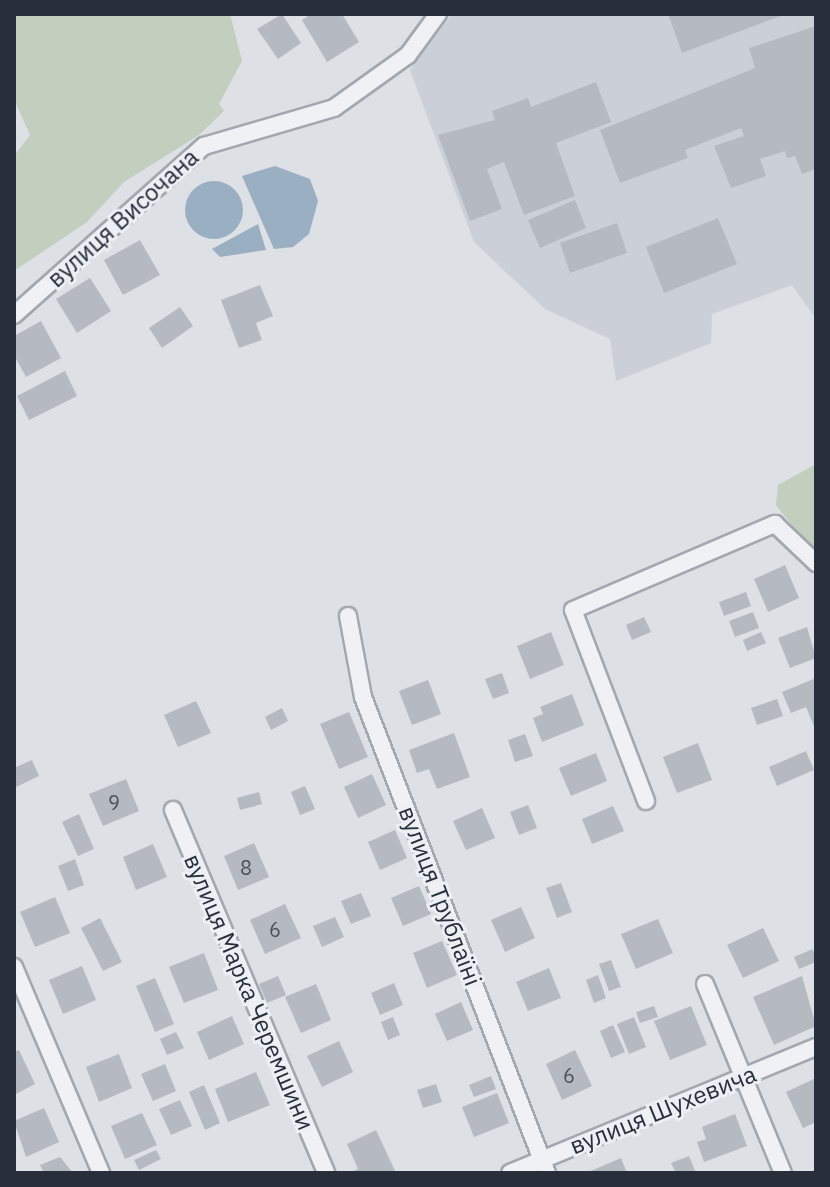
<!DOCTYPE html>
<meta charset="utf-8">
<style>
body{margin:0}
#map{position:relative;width:830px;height:1187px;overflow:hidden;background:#dde0e5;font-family:"IBM Plex Sans",sans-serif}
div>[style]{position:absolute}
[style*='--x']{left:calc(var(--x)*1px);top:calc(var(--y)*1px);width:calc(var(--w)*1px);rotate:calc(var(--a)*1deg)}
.built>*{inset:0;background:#cbd0d6}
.green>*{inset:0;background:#c3cebf}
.water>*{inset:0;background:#9bafc2}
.round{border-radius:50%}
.building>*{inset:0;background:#b5bac1}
.roads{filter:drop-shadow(2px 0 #a3a7ae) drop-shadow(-2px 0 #a3a7ae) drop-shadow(0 2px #a3a7ae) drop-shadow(0 -2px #a3a7ae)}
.street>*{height:16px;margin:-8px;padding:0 8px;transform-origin:8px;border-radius:8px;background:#eff1f4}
span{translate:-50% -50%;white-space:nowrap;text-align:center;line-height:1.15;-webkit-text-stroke:6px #eceff3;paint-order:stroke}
.number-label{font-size:20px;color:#4b525c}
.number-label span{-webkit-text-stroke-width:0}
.street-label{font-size:24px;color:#282f3a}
.frame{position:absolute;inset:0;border:16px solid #282f3a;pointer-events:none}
</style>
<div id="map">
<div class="built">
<div style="clip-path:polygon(452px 14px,816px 14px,816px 319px,792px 285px,712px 314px,711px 343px,616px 381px,610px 339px,545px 309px,474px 242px,410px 70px)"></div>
</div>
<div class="green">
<div style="clip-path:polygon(14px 14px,230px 14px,242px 61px,219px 104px,224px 111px,199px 135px,124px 182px,87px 222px,14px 271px,14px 156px,30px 135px,14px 99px)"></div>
<div style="clip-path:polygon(816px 464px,816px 557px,776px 505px,778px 485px)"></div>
</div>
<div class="water">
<div style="clip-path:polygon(275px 166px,310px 179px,318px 201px,309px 234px,293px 247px,274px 249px,242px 176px)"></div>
<div class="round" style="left:185px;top:181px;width:58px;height:58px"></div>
<div style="clip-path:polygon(258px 224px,266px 250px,220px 257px,212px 249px)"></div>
</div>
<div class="building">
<div style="clip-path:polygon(282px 14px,301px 43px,278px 59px,257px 29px)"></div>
<div style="clip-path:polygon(311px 14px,342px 14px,359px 42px,327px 62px,302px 20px)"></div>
<div style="clip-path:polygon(668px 14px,786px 14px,682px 53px)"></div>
<div style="clip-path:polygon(816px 26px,816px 169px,802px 174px,795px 156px,787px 158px,785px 151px,760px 159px,766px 176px,731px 188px,714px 146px,744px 136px,741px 128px,685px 150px,688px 158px,620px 183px,600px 130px,755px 68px,749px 48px)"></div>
<div style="clip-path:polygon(596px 82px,611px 122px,556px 143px,575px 196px,524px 215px,504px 162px,487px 169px,502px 209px,470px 221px,438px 135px,495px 120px,492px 111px,528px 98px,531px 107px)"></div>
<div style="clip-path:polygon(575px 200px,586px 228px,540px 248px,528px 220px)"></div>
<div style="clip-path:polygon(718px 218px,737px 264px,664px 293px,646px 247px)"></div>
<div style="clip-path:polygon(617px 223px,627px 253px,570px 273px,560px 243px)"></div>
<div style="clip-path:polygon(140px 240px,160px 275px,123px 295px,104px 260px)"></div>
<div style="clip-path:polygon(90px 278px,111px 311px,77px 333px,56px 299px)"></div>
<div style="clip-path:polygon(260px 285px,273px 316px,256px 323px,262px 340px,239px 348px,221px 300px)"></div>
<div style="clip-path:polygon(180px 307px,193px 326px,162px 348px,149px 328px)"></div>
<div style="clip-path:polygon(41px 321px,61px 358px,26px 377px,14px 355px,14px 336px)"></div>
<div style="clip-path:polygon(65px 371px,77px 396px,29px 420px,17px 396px)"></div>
<div style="clip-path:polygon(785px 565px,799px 598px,768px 612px,754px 579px)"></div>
<div style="clip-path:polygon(746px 592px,751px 606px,724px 616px,719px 602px)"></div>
<div style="clip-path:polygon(753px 612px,759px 628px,735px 637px,729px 621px)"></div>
<div style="clip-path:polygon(644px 617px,651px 632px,632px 640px,626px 625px)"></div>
<div style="clip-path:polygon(807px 627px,816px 658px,790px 668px,778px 638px)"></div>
<div style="clip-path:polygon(551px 632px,564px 665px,530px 679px,517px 646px)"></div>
<div style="clip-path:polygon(761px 632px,766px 643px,747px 651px,743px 640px)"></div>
<div style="clip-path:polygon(502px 673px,509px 693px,493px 699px,485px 679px)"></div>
<div style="clip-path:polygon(816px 678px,816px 731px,806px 707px,791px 713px,782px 692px)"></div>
<div style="clip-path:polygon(428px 680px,441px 714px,412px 725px,399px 691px)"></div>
<div style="clip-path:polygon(572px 694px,584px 725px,542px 742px,533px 718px,543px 714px,540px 707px)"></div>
<div style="clip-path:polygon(777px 699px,783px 716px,757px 725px,751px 708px)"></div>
<div style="clip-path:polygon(196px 701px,211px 733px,178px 747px,164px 715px)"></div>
<div style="clip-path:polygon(282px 708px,288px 721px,271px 730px,265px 717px)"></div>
<div style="clip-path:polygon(349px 712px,368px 757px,339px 769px,320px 724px)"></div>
<div style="clip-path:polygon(454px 733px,470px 777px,437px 789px,429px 769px,417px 773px,409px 750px)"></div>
<div style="clip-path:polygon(525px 734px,533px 756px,515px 762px,508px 740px)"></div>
<div style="clip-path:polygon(698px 743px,712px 780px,677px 793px,663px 757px)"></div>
<div style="clip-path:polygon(806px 751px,814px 770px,777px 786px,769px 767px)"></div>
<div style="clip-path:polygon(596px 753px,607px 781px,571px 796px,559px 768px)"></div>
<div style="clip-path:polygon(32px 760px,39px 776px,14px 788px,14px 768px)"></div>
<div style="clip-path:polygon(372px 774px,386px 805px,358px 818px,344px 787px)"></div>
<div style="clip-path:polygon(126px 779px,139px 811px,103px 826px,89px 794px)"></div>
<div style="clip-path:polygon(305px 786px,315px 809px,300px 815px,291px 792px)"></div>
<div style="clip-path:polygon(259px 792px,262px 804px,240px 810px,237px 798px)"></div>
<div style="clip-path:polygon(528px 805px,537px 828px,519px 835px,510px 812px)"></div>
<div style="clip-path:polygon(613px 806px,624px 831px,592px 844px,582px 819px)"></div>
<div style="clip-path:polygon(482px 808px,495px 838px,466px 850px,453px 821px)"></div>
<div style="clip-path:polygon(79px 814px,94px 849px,78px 856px,62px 822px)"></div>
<div style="clip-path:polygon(395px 830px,407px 858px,380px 870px,368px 842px)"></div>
<div style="clip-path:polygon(254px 843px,269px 877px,238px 890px,224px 856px)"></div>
<div style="clip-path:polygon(153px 844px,167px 877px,136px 890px,123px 857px)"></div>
<div style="clip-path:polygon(75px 859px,84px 885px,68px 891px,58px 866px)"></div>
<div style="clip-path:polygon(561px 883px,572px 912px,557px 918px,546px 888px)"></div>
<div style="clip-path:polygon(419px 886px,431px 914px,403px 926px,391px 898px)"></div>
<div style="clip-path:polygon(361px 893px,371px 916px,351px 924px,341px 901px)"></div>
<div style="clip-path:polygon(55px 897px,70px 933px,35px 947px,20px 912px)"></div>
<div style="clip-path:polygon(285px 904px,301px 938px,265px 954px,250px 920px)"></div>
<div style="clip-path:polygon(521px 907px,535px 938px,505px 952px,491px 920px)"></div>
<div style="clip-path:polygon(335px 917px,344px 937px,322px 947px,313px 926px)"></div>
<div style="clip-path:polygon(100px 918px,122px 962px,103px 971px,81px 928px)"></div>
<div style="clip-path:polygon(658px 919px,673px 953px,636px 969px,621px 934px)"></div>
<div style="clip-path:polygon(763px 928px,779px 961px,743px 978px,727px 945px)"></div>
<div style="clip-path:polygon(442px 941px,457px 975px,427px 988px,413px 953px)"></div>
<div style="clip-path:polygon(813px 949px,816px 962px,799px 969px,794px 957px)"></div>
<div style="clip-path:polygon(204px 953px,218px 990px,184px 1003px,169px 967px)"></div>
<div style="clip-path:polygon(611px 960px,621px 987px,609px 991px,599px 964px)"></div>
<div style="clip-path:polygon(82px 966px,96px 1000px,63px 1014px,49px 980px)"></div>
<div style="clip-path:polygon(549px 968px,561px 998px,528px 1011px,516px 982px)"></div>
<div style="clip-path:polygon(598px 975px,606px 998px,594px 1003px,586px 980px)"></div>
<div style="clip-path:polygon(278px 976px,286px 995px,267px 1003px,259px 984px)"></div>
<div style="clip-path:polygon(802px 976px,816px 1026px,774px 1045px,753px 997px)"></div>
<div style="clip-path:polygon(155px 978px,174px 1024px,155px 1032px,136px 986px)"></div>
<div style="clip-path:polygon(394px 983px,403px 1005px,380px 1015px,371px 993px)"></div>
<div style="clip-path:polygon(316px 984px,331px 1020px,301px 1033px,285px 997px)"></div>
<div style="clip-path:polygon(461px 1002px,473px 1030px,447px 1041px,435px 1014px)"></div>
<div style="clip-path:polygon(654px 1006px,658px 1017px,640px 1023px,636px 1012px)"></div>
<div style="clip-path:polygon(691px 1006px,707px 1045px,670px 1060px,654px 1021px)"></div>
<div style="clip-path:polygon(232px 1016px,244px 1044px,209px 1060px,197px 1032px)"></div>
<div style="clip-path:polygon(393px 1017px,400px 1035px,388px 1040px,381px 1022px)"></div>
<div style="clip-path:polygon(634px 1017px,646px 1047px,629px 1054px,617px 1024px)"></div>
<div style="clip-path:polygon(613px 1025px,625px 1052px,611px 1058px,600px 1031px)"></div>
<div style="clip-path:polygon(176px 1032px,184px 1048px,167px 1055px,160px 1039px)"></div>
<div style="clip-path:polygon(339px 1041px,353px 1072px,322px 1087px,307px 1056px)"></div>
<div style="clip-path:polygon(19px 1050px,35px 1084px,14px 1095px,14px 1052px)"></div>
<div style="clip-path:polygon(575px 1050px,592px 1086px,562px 1100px,546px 1064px)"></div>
<div style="clip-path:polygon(119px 1054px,132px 1088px,99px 1102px,86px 1067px)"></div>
<div style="clip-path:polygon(165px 1064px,176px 1091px,153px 1101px,141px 1074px)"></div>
<div style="clip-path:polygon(256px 1072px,270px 1105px,228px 1122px,215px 1089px)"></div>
<div style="clip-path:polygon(491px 1076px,496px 1089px,474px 1097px,469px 1085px)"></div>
<div style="clip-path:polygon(816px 1078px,816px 1122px,803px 1128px,786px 1092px)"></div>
<div style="clip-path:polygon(436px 1084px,442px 1102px,423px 1108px,417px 1090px)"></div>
<div style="clip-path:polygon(204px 1085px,220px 1123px,205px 1130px,189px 1092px)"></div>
<div style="clip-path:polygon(497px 1093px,509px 1123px,474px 1137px,462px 1107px)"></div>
<div style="clip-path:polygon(180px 1100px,192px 1126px,171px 1135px,159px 1109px)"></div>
<div style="clip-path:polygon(44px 1108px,59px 1142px,26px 1157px,14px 1121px)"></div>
<div style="clip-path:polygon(142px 1113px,157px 1145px,125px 1159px,111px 1126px)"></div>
<div style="clip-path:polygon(735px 1114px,747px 1146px,704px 1162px,697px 1142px,706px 1139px,702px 1127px)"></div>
<div style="clip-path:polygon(376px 1130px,396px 1173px,350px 1173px,358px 1169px,347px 1144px)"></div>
<div style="clip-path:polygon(156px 1150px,161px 1159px,139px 1170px,134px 1160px)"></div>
<div style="clip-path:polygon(689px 1156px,696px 1173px,676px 1173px,671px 1163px)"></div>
<div style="clip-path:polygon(60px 1157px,73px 1173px,44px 1173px,40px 1165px)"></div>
<div style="clip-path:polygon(621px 1158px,627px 1173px,586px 1173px)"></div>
</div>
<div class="roads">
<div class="street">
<div style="--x:14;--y:315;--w:254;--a:-41.7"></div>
<div style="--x:204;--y:146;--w:135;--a:-16.3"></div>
<div style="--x:334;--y:108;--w:91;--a:-35.6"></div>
<div style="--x:408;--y:55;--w:51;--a:-53.8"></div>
<div style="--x:348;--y:616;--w:82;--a:79.5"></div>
<div style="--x:363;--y:697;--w:510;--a:68.87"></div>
<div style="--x:646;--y:801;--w:204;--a:-110.9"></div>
<div style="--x:573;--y:610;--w:220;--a:-23.1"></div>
<div style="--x:775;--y:524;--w:57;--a:43.6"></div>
<div style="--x:173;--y:810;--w:394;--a:67.1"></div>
<div style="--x:14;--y:967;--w:224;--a:67.1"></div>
<div style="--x:705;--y:984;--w:204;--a:67.6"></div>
<div style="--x:510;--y:1173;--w:331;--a:-22.4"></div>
</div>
</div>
<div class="number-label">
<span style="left:114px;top:802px">9</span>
<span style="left:246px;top:867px">8</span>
<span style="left:275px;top:929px">6</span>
<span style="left:569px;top:1075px">6</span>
</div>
<div class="street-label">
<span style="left:123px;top:218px;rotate:-42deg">вулиця Височана</span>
<span style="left:440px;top:896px;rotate:69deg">вулиця Трублаїні</span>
<span style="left:249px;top:992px;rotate:67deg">вулиця Марка Черемшини</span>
<span style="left:663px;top:1110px;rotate:-22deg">вулиця Шухевича</span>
</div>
<div class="frame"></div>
</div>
